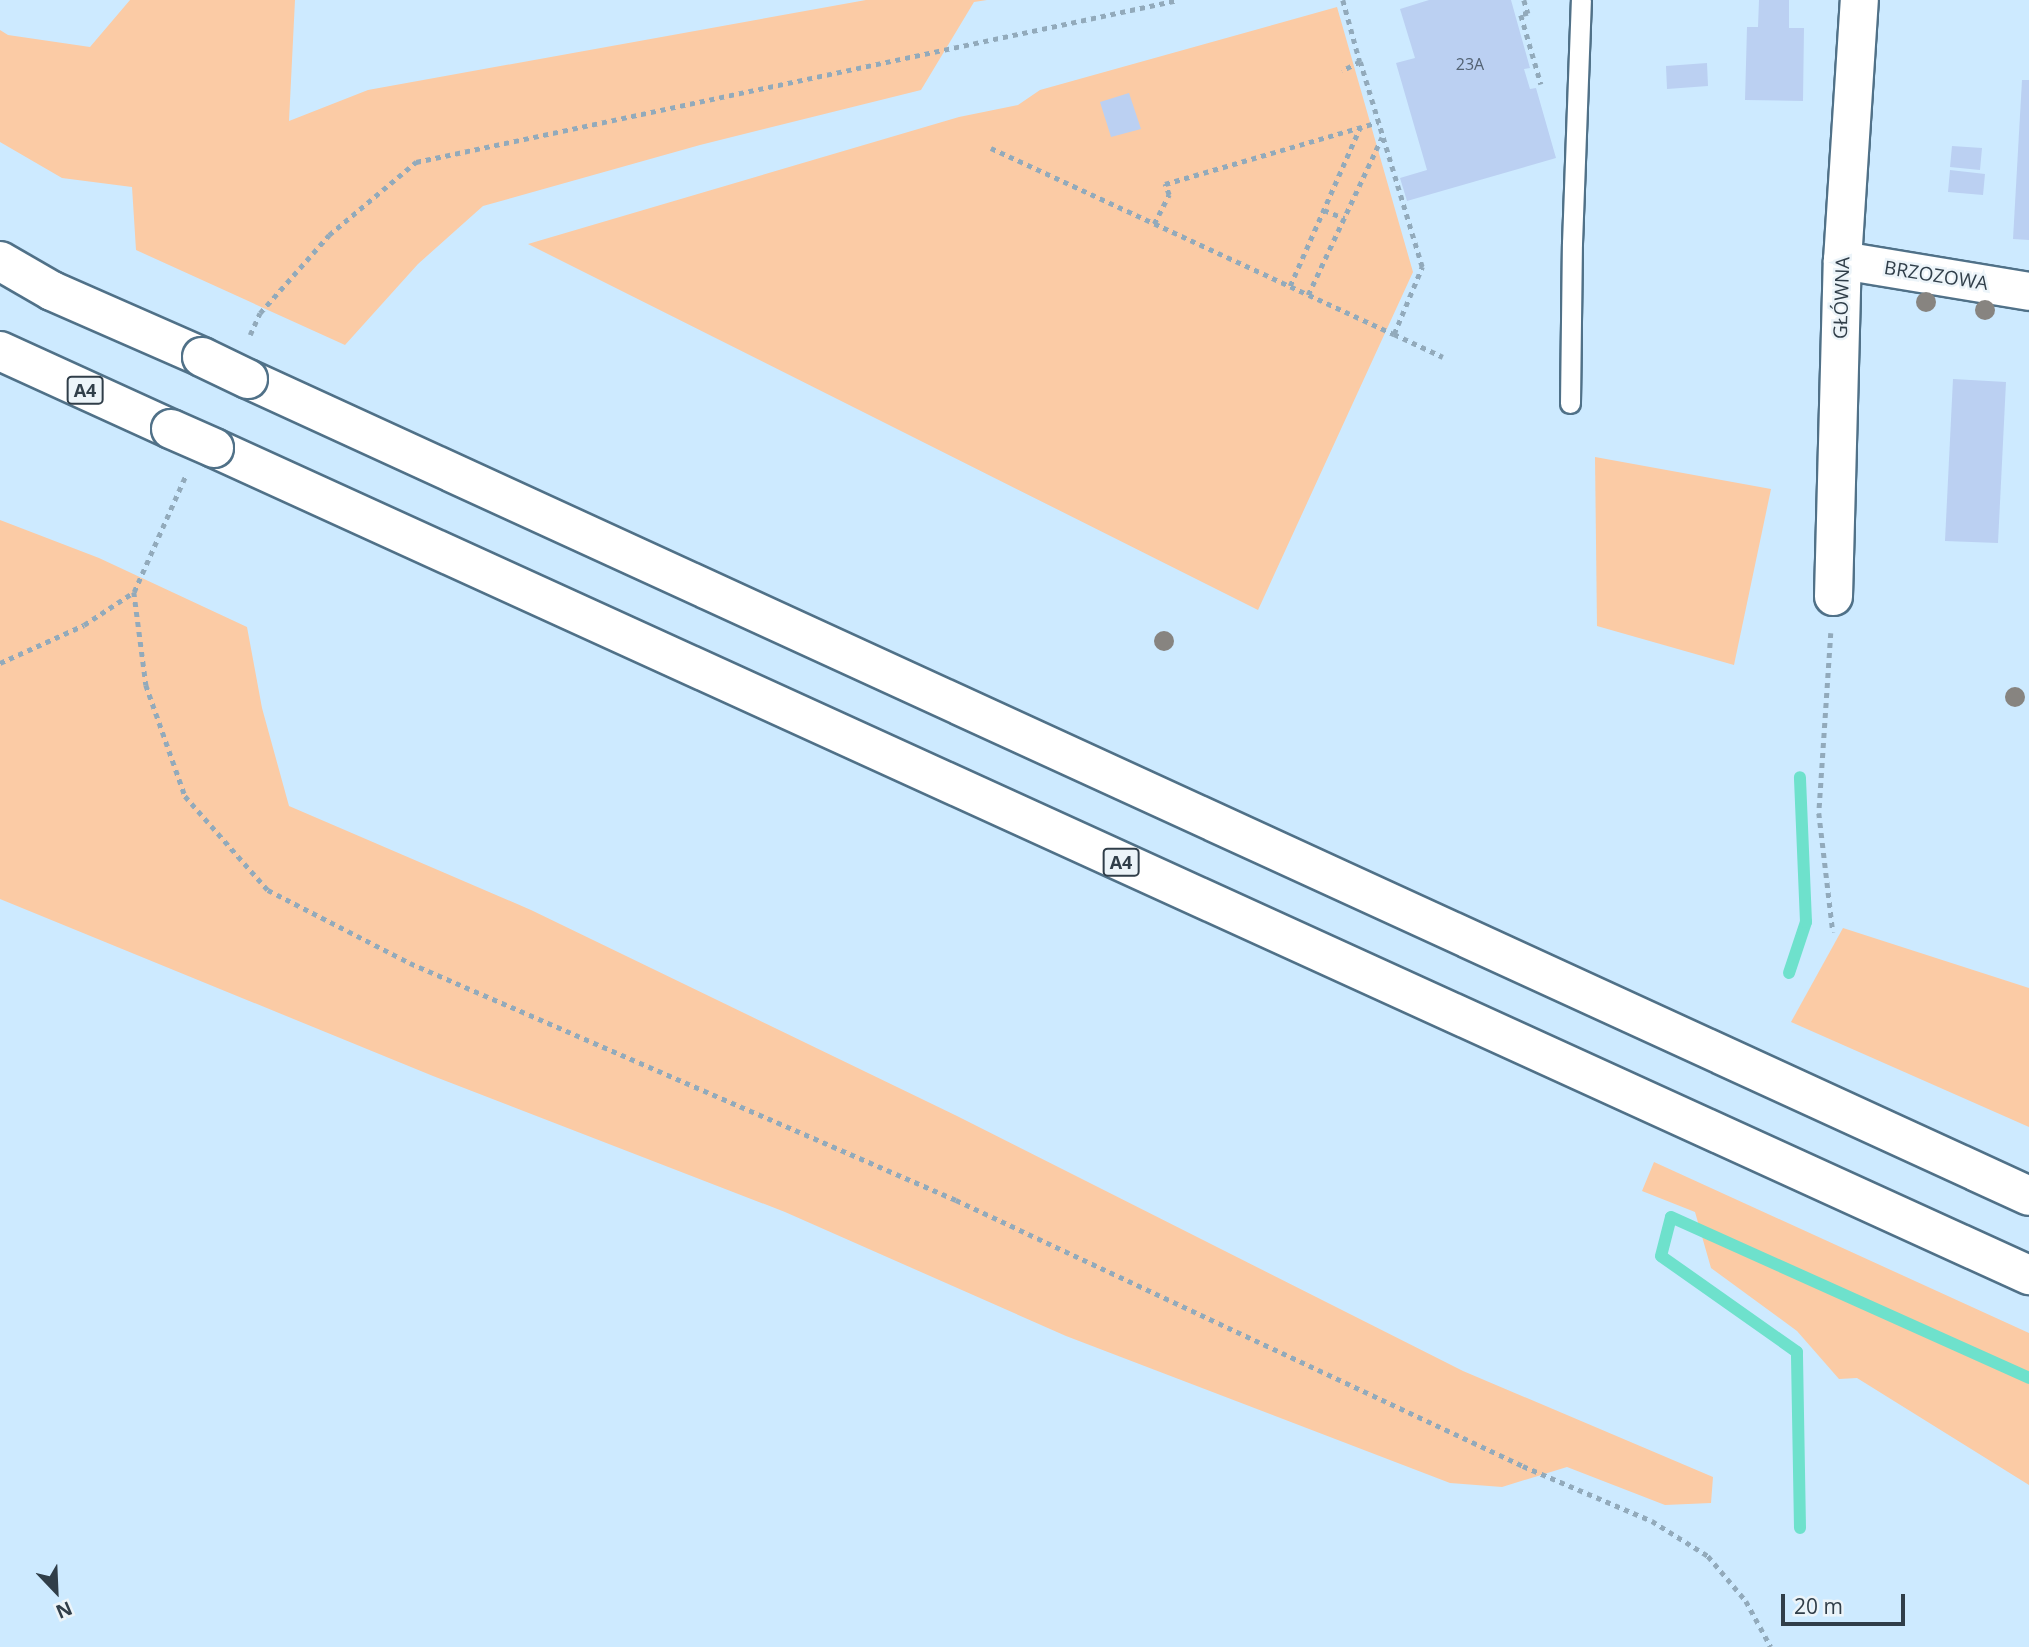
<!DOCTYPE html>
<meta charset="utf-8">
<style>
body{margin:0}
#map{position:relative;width:2029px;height:1647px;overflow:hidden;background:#cdeaff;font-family:"Open Sans",sans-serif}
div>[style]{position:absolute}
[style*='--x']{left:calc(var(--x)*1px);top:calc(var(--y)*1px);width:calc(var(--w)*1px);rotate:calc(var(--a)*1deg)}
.green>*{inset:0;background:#fbcba5}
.stream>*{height:12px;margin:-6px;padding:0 6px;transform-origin:6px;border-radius:6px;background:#6ee1cc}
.building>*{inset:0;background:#bbd0f2}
.path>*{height:4.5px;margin-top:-2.25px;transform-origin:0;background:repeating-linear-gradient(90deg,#92aabb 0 5px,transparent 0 10px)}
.roads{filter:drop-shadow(2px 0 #507188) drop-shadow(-2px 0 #507188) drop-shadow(0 2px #507188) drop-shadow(0 -2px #507188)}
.service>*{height:19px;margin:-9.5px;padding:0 9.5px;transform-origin:9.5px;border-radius:9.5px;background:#fff}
.minor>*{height:37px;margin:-18.5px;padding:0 18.5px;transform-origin:18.5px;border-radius:18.5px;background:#fff}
.motorway>*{height:38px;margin:-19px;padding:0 19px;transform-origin:19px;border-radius:19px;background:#fff}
.bridges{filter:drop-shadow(2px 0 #507188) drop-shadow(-2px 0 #507188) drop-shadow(0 2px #507188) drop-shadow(0 -2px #507188)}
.motorway-bridge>*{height:38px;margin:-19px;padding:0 19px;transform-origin:19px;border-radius:19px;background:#fff}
.trees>*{width:20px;height:20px;margin:-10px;border-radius:50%;background:#878480}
span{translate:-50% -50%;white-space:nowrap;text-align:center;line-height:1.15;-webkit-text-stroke:5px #ecf4f9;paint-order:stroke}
.number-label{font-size:16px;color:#536273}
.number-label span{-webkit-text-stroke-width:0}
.shield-label span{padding:2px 5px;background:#ecf4f9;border:2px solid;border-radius:5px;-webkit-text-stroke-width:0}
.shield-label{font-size:18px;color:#303e49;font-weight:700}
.street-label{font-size:19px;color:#303e49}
.north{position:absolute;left:21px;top:1556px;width:70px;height:70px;-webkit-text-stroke:5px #ecf4f9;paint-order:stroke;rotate:157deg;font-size:19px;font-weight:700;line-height:28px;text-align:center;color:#303e49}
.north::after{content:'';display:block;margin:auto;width:24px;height:32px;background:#303e49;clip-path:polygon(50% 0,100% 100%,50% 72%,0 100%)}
.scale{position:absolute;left:1781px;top:1594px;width:124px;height:32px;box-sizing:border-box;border:4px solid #303e49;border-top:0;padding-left:9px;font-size:21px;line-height:24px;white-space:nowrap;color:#303e49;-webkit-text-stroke:5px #ecf4f9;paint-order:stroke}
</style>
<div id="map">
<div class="green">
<div style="clip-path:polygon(130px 0,295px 0,289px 121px,368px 90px,866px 0,987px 0,974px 2px,921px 90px,700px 145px,483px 206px,418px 264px,345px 345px,136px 250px,132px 187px,62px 178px,0 142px,0 30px,8px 35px,90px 47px)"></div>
<div style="clip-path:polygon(1337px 7px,1413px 272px,1258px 610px,528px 244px,959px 117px,1018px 105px,1040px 90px)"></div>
<div style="clip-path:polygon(1595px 457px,1771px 489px,1734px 665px,1597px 626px)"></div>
<div style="clip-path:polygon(0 520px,99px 558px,247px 627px,262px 708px,289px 806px,531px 910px,957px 1116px,1463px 1371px,1713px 1477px,1711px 1503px,1665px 1505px,1567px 1467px,1502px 1487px,1450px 1483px,1066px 1336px,785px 1212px,433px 1076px,0 899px)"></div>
<div style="clip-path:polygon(1843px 928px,2029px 988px,2029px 1127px,1791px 1022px)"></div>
<div style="clip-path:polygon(1654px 1162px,2029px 1333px,2029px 1485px,1857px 1378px,1839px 1379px,1797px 1331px,1711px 1268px,1695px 1212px,1642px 1191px)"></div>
</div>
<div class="stream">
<div style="--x:1789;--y:973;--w:54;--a:-71.6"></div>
<div style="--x:1806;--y:922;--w:145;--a:-92.4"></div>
<div style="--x:1800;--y:1528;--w:176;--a:-91"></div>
<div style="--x:1797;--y:1352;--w:166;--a:-144.8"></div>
<div style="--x:1661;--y:1256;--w:40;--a:-75.6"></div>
<div style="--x:1671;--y:1217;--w:393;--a:24.2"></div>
</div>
<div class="building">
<div style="clip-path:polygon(1429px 0,1511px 0,1530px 68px,1524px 69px,1530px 89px,1536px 88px,1556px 158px,1407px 201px,1400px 178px,1427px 170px,1396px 63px,1415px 58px,1400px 9px)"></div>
<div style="clip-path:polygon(1759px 0,1789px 0,1789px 28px,1804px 28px,1803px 101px,1745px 100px,1747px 27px,1758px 27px)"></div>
<div style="clip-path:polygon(1707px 63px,1708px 86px,1667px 89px,1666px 66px)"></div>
<div style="clip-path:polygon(2022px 80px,2029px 80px,2029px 240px,2013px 239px)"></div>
<div style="clip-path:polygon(1129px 93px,1141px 129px,1111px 137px,1100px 102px)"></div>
<div style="clip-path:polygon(1952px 146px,1982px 148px,1980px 170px,1950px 167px)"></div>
<div style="clip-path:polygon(1950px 170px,1985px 174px,1983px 195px,1948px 192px)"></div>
<div style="clip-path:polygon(1953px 379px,2006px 382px,1998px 543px,1945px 541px)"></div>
</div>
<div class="path">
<div style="--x:1343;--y:0;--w:64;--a:74.7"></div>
<div style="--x:1524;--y:0;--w:14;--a:73"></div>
<div style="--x:1528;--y:13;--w:7;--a:164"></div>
<div style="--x:1521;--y:15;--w:72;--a:73.8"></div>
<div style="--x:991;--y:148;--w:444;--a:24.8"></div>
<div style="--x:1394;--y:334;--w:73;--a:-67.3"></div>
<div style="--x:1422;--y:267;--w:214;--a:-106.8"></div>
<div style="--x:1360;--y:62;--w:20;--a:153"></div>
<div style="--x:1324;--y:210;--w:22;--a:22"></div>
<div style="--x:1154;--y:224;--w:33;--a:-63"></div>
<div style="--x:1169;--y:195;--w:12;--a:-110"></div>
<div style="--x:1165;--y:184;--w:222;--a:-16.2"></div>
<div style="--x:1290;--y:286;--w:174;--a:-66.2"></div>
<div style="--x:1308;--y:295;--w:174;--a:-64.9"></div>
<div style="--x:1394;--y:334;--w:54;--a:25.1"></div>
<div style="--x:250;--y:335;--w:24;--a:-66"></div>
<div style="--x:260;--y:313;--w:104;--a:-48.5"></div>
<div style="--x:329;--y:235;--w:114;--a:-40"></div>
<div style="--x:416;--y:162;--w:779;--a:-12"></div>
<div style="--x:134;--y:592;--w:94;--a:82.6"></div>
<div style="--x:146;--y:685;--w:118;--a:70.6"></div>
<div style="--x:185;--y:796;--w:125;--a:48.6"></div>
<div style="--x:268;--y:890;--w:160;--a:27.2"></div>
<div style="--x:410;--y:963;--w:595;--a:23.46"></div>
<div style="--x:956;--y:1200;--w:626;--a:25.13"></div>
<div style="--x:1523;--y:1466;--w:140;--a:23.1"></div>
<div style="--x:1652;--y:1521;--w:66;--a:32"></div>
<div style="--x:1708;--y:1556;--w:59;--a:49.8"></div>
<div style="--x:1746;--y:1601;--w:52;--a:61.5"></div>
<div style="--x:1831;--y:633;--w:180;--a:93.8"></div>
<div style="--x:1819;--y:813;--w:120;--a:83.3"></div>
<div style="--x:0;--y:663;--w:92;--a:-24.3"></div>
<div style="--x:84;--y:625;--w:60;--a:-33.4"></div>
<div style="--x:134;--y:592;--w:126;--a:-66.1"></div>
</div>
<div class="roads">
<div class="service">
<div style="--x:1570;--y:403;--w:160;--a:-89.3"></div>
<div style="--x:1572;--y:243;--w:243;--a:-87.9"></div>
</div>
<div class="minor">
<div style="--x:1842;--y:260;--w:190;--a:9.4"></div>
<div style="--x:1833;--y:596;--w:336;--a:-88.5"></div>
<div style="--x:1842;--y:260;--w:261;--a:-86.3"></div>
</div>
<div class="motorway">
<div style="--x:0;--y:261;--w:60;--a:30"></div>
<div style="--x:52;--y:291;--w:164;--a:23.7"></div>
<div style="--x:0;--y:351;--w:188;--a:24.5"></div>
<div style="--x:248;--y:379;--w:1959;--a:24.64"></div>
<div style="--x:214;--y:448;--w:1995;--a:24.5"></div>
</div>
</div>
<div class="bridges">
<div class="motorway-bridge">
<div style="--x:202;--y:357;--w:51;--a:25.6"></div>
<div style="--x:171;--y:429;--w:47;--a:23.8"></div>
</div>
</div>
<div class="trees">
<div style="left:1926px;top:302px"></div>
<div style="left:1985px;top:310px"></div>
<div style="left:1164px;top:641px"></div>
<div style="left:2015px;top:697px"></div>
</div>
<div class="number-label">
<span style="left:1470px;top:64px">23A</span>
</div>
<div class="shield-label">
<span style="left:85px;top:390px">A4</span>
<span style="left:1121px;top:862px">A4</span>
</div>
<div class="street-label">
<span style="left:1936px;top:276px;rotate:9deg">BRZOZOWA</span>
<span style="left:1842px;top:298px;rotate:-88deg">GŁÓWNA</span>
</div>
<div class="north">N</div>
<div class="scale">20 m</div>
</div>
